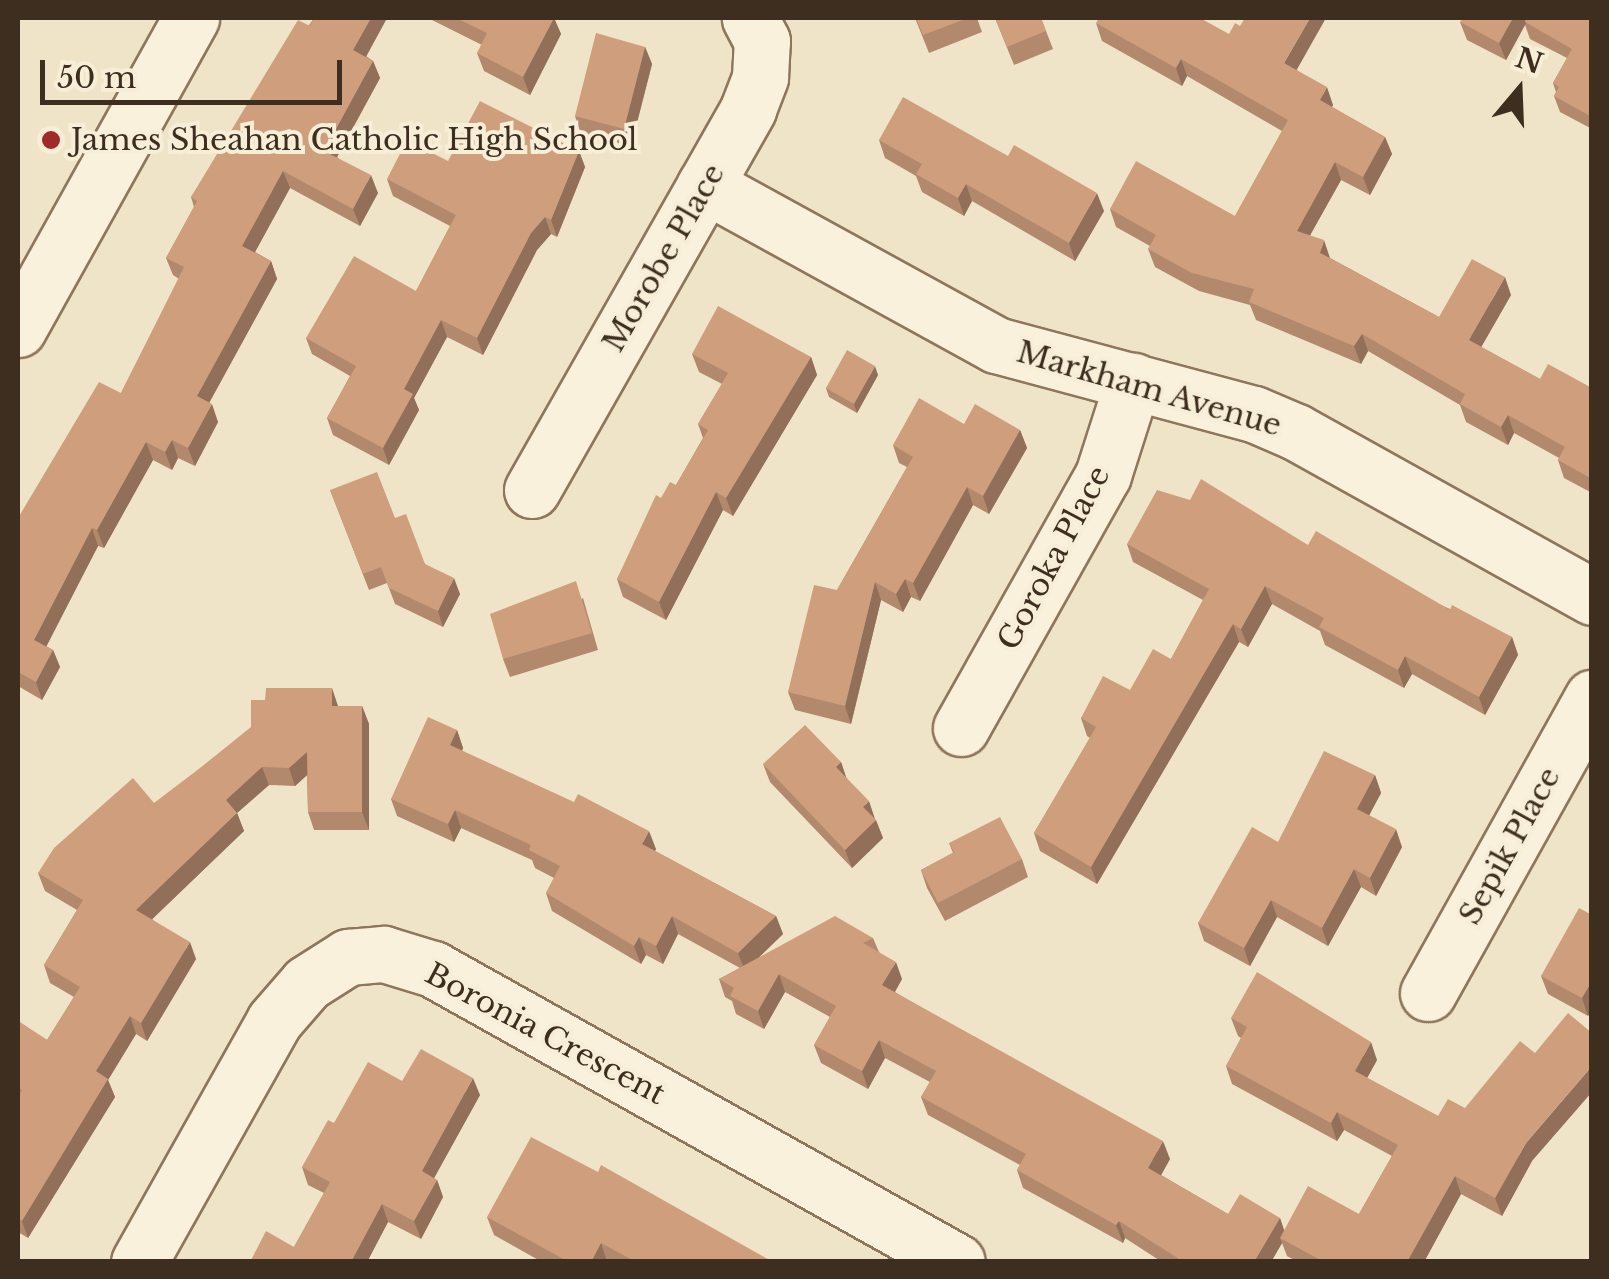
<!DOCTYPE html>
<style>
body{margin:0}
#map{position:relative;width:1609px;height:1279px;overflow:hidden;background:#f0e4c8;font-family:"Libre Baskerville",serif}
div>[style]{position:absolute}
[style*='--x']{left:calc(var(--x)*1px);top:calc(var(--y)*1px);width:calc(var(--w)*1px);rotate:calc(var(--a)*1deg)}
.roads{filter:drop-shadow(2px 0 #8d765c) drop-shadow(-2px 0 #8d765c) drop-shadow(0 2px #8d765c) drop-shadow(0 -2px #8d765c)}
.minor>*{height:55px;margin:-27.5px;padding:0 27.5px;transform-origin:27.5px;border-radius:27.5px;background:#faf1dc}
.wall>*{inset:0;background:#b2896c}
.shaded-wall>*{inset:0;background:#916f58}
.building>*{inset:0;background:#cf9f7d}
.dots>*{width:28px;height:28px;translate:-50% -50%;box-sizing:border-box;border:5px solid #f7eed8;border-radius:50%}
span{translate:-50% -50%;white-space:nowrap;text-align:center;line-height:1.15;-webkit-text-stroke:8px #f7eed8;paint-order:stroke}
.poi-label{font-size:30px;color:#3d2e20}
.left{translate:0 -50%;text-align:left}
.street-label{font-size:30px;color:#3d2e20}
.frame{position:absolute;inset:0;border:20px solid #3d2e20;pointer-events:none}
.north{position:absolute;left:1469px;top:40px;width:100px;height:100px;-webkit-text-stroke:8px #f7eed8;paint-order:stroke;rotate:19deg;font-size:28px;font-weight:700;line-height:40px;text-align:center;color:#3d2e20}
.north::after{content:'';display:block;margin:auto;width:35px;height:45px;background:#3d2e20;clip-path:polygon(50% 0,100% 100%,50% 72%,0 100%)}
.scale{position:absolute;left:40px;top:60px;width:302px;height:45px;box-sizing:border-box;border:5px solid #3d2e20;border-top:0;padding-left:12px;font-size:30px;line-height:35px;white-space:nowrap;color:#3d2e20;-webkit-text-stroke:8px #f7eed8;paint-order:stroke}
</style>
<div id="map">
<div class="roads">
<div class="minor">
<div style="--x:705;--y:185;--w:332;--a:28.8"></div>
<div style="--x:996;--y:345;--w:267;--a:15"></div>
<div style="--x:1254;--y:414;--w:46;--a:23.2"></div>
<div style="--x:1296;--y:432;--w:339;--a:29.1"></div>
<div style="--x:18;--y:329;--w:356;--a:-60.9"></div>
<div style="--x:532;--y:490;--w:438;--a:-60.4"></div>
<div style="--x:748;--y:109;--w:34;--a:-69"></div>
<div style="--x:760;--y:77;--w:36;--a:-87"></div>
<div style="--x:762;--y:41;--w:26;--a:-118"></div>
<div style="--x:961;--y:728;--w:290;--a:-60.7"></div>
<div style="--x:1103;--y:475;--w:99;--a:-72.3"></div>
<div style="--x:1428;--y:993;--w:338;--a:-60.9"></div>
<div style="--x:139;--y:1262;--w:276;--a:-60.7"></div>
<div style="--x:274;--y:1021;--w:50;--a:-49"></div>
<div style="--x:307;--y:983;--w:49;--a:-32.4"></div>
<div style="--x:348;--y:957;--w:36;--a:-5"></div>
<div style="--x:384;--y:954;--w:51;--a:17"></div>
<div style="--x:433;--y:969;--w:600;--a:29.21"></div>
</div>
</div>
<div class="wall">
<div style="clip-path:polygon(314px 18px,387px 18px,366px 56px,373px 61px,380px 78px,337px 157px,378px 193px,360px 226px,290px 188px,255px 252px,271px 261px,277px 279px,209px 403px,218px 422px,195px 466px,178px 458px,172px 470px,153px 460px,104px 548px,98px 546px,46px 646px,53px 650px,60px 667px,42px 700px,18px 686px,18px 518px,121px 393px,179px 279px,173px 275px,166px 258px,194px 207px,191px 197px)"></div>
<div style="clip-path:polygon(428px 18px,554px 18px,561px 34px,530px 95px,484px 71px,477px 53px,482px 45px)"></div>
<div style="clip-path:polygon(915px 18px,977px 18px,982px 32px,929px 53px)"></div>
<div style="clip-path:polygon(995px 18px,1041px 18px,1053px 49px,1014px 65px)"></div>
<div style="clip-path:polygon(1592px 18px,1592px 129px,1560px 112px,1554px 96px,1556px 92px,1553px 83px,1567px 58px,1530px 39px,1525px 25px,1506px 60px,1467px 40px,1460px 22px)"></div>
<div style="clip-path:polygon(1096px 23px,1297px 70px,1333px 105px,1332px 107px,1385px 137px,1392px 154px,1370px 195px,1341px 180px,1310px 235px,1330px 258px,1439px 317px,1511px 295px,1481px 347px,1540px 379px,1592px 388px,1592px 493px,1564px 478px,1558px 460px,1559px 458px,1514px 433px,1508px 445px,1466px 422px,1460px 405px,1368px 351px,1361px 364px,1256px 320px,1250px 305px,1199px 291px,1155px 267px,1148px 249px,1150px 246px,1116px 227px,1110px 209px,1235px 216px,1282px 131px,1187px 76px,1182px 86px,1102px 41px)"></div>
<div style="clip-path:polygon(645px 47px,652px 64px,631px 146px,581px 134px,575px 116px)"></div>
<div style="clip-path:polygon(879px 140px,1104px 211px,1075px 261px,972px 201px,964px 216px,922px 192px,916px 176px,885px 158px)"></div>
<div style="clip-path:polygon(579px 151px,585px 167px,557px 237px,551px 234px,537px 250px,483px 355px,447px 337px,414px 398px,419px 410px,389px 465px,333px 435px,327px 418px,350px 376px,312px 354px,306px 338px,416px 291px,450px 226px,393px 196px,387px 179px,448px 161px)"></div>
<div style="clip-path:polygon(692px 354px,811px 357px,817px 375px,733px 516px,723px 510px,666px 620px,623px 597px,617px 579px,661px 498px,676px 485px,703px 438px,698px 424px,722px 384px,699px 372px)"></div>
<div style="clip-path:polygon(878px 375px,857px 413px,829px 397px,826px 388px)"></div>
<div style="clip-path:polygon(964px 424px,1020px 430px,1027px 448px,989px 514px,973px 505px,920px 601px,911px 597px,903px 612px,881px 600px,851px 724px,795px 710px,788px 692px,837px 590px,907px 467px,899px 463px,893px 445px)"></div>
<div style="clip-path:polygon(330px 490px,395px 518px,425px 564px,460px 594px,443px 627px,395px 604px,387px 583px,369px 590px)"></div>
<div style="clip-path:polygon(1127px 544px,1308px 545px,1512px 637px,1518px 655px,1485px 715px,1412px 674px,1404px 688px,1325px 645px,1320px 631px,1272px 604px,1248px 647px,1239px 642px,1097px 884px,1040px 851px,1034px 833px,1090px 738px,1087px 736px,1081px 718px,1130px 690px,1171px 659px,1203px 600px,1133px 562px)"></div>
<div style="clip-path:polygon(583px 598px,598px 650px,510px 677px,503px 659px)"></div>
<div style="clip-path:polygon(338px 706px,362px 706px,369px 724px,369px 830px,314px 830px,308px 812px,307px 775px,295px 786px,269px 785px,237px 813px,244px 831px,152px 919px,196px 959px,147px 1041px,136px 1034px,108px 1080px,115px 1097px,28px 1238px,18px 1232px,18px 1021px,47px 1040px,74px 997px,50px 983px,44px 965px,77px 910px,45px 891px,38px 873px,154px 803px)"></div>
<div style="clip-path:polygon(457px 730px,463px 748px,462px 751px,656px 849px,655px 851px,776px 916px,783px 934px,757px 959px,873px 938px,879px 952px,902px 979px,895px 992px,1170px 1159px,1161px 1175px,1228px 1214px,1280px 1218px,1284px 1230px,1359px 1214px,1392px 1156px,1344px 1130px,1337px 1141px,1232px 1084px,1226px 1066px,1241px 1038px,1238px 1036px,1231px 1018px,1377px 1060px,1367px 1078px,1438px 1116px,1532px 1161px,1502px 1216px,1461px 1194px,1424px 1262px,1298px 1262px,1287px 1256px,1282px 1243px,1271px 1262px,1162px 1262px,1125px 1238px,1123px 1243px,1023px 1188px,1017px 1170px,1020px 1165px,928px 1115px,921px 1097px,930px 1082px,885px 1058px,868px 1089px,821px 1063px,814px 1045px,830px 1017px,785px 992px,764px 1029px,736px 1014px,732px 1001px,725px 997px,719px 979px,740px 968px,678px 934px,663px 964px,646px 955px,641px 964px,552px 911px,546px 893px,554px 878px,535px 868px,532px 860px,461px 828px,454px 842px,397px 816px,391px 799px)"></div>
<div style="clip-path:polygon(841px 762px,846px 777px,875px 819px,883px 838px,852px 868px,770px 782px,763px 764px)"></div>
<div style="clip-path:polygon(1375px 775px,1381px 793px,1369px 815px,1402px 847px,1376px 896px,1361px 887px,1328px 946px,1277px 917px,1250px 966px,1204px 941px,1198px 923px,1278px 842px)"></div>
<div style="clip-path:polygon(949px 843px,1022px 859px,1028px 877px,945px 921px,927px 888px,921px 870px,953px 853px)"></div>
<div style="clip-path:polygon(1592px 915px,1588px 1016px,1548px 994px,1541px 976px)"></div>
<div style="clip-path:polygon(402px 1081px,480px 1095px,434px 1178px,437px 1180px,443px 1197px,421px 1239px,388px 1222px,367px 1262px,250px 1262px,294px 1247px,324px 1193px,308px 1185px,302px 1167px,334px 1123px)"></div>
<div style="clip-path:polygon(487px 1217px,773px 1262px,542px 1262px,494px 1235px)"></div>
</div>
<div class="shaded-wall">
<div style="clip-path:polygon(371px 18px,387px 18px,360px 68px,353px 50px)"></div>
<div style="clip-path:polygon(554px 18px,561px 34px,530px 95px,523px 77px)"></div>
<div style="clip-path:polygon(1310px 18px,1326px 18px,1291px 80px,1284px 63px)"></div>
<div style="clip-path:polygon(1513px 18px,1524px 18px,1526px 23px,1506px 60px,1499px 43px)"></div>
<div style="clip-path:polygon(645px 47px,652px 64px,631px 146px,624px 129px)"></div>
<div style="clip-path:polygon(1181px 59px,1187px 76px,1182px 86px,1176px 68px)"></div>
<div style="clip-path:polygon(373px 61px,380px 78px,331px 168px,324px 151px)"></div>
<div style="clip-path:polygon(1327px 87px,1333px 105px,1326px 118px,1320px 100px)"></div>
<div style="clip-path:polygon(1385px 137px,1392px 154px,1370px 195px,1363px 177px)"></div>
<div style="clip-path:polygon(579px 151px,585px 167px,557px 237px,551px 220px)"></div>
<div style="clip-path:polygon(1335px 162px,1341px 180px,1303px 248px,1297px 231px)"></div>
<div style="clip-path:polygon(283px 171px,290px 188px,249px 263px,242px 246px)"></div>
<div style="clip-path:polygon(371px 175px,378px 193px,360px 226px,353px 209px)"></div>
<div style="clip-path:polygon(966px 184px,972px 201px,964px 216px,958px 198px)"></div>
<div style="clip-path:polygon(1097px 193px,1104px 211px,1075px 261px,1069px 243px)"></div>
<div style="clip-path:polygon(545px 217px,551px 234px,537px 250px,483px 355px,477px 338px,531px 233px)"></div>
<div style="clip-path:polygon(1324px 240px,1330px 258px,1320px 253px)"></div>
<div style="clip-path:polygon(271px 261px,277px 279px,203px 414px,197px 396px)"></div>
<div style="clip-path:polygon(1505px 277px,1511px 295px,1475px 358px,1469px 340px)"></div>
<div style="clip-path:polygon(441px 320px,447px 337px,414px 398px,419px 410px,389px 465px,383px 448px,404px 389px)"></div>
<div style="clip-path:polygon(1362px 334px,1368px 351px,1361px 364px,1354px 346px)"></div>
<div style="clip-path:polygon(811px 357px,817px 375px,733px 516px,726px 498px)"></div>
<div style="clip-path:polygon(875px 366px,878px 375px,857px 413px,854px 404px)"></div>
<div style="clip-path:polygon(212px 404px,218px 422px,195px 466px,188px 448px)"></div>
<div style="clip-path:polygon(1508px 415px,1514px 433px,1508px 445px,1501px 427px)"></div>
<div style="clip-path:polygon(1020px 430px,1027px 448px,989px 514px,983px 496px)"></div>
<div style="clip-path:polygon(172px 440px,178px 458px,172px 470px,165px 452px)"></div>
<div style="clip-path:polygon(146px 442px,153px 460px,104px 548px,97px 530px)"></div>
<div style="clip-path:polygon(967px 487px,973px 505px,920px 601px,913px 583px)"></div>
<div style="clip-path:polygon(716px 492px,723px 510px,666px 620px,659px 602px)"></div>
<div style="clip-path:polygon(92px 528px,98px 546px,41px 657px,34px 640px)"></div>
<div style="clip-path:polygon(454px 578px,460px 594px,443px 627px,438px 611px)"></div>
<div style="clip-path:polygon(905px 579px,911px 597px,903px 612px,896px 594px)"></div>
<div style="clip-path:polygon(875px 582px,881px 600px,851px 724px,845px 706px)"></div>
<div style="clip-path:polygon(1265px 586px,1272px 604px,1248px 647px,1241px 629px)"></div>
<div style="clip-path:polygon(1233px 624px,1239px 642px,1097px 884px,1091px 867px)"></div>
<div style="clip-path:polygon(1512px 637px,1518px 655px,1485px 715px,1479px 697px)"></div>
<div style="clip-path:polygon(53px 650px,60px 667px,42px 700px,36px 682px)"></div>
<div style="clip-path:polygon(1405px 656px,1412px 674px,1404px 688px,1398px 670px)"></div>
<div style="clip-path:polygon(332px 688px,338px 706px,332px 706px)"></div>
<div style="clip-path:polygon(362px 706px,369px 724px,369px 830px,362px 812px)"></div>
<div style="clip-path:polygon(457px 730px,463px 748px,456px 763px,450px 745px)"></div>
<div style="clip-path:polygon(307px 752px,314px 769px,295px 786px,289px 768px)"></div>
<div style="clip-path:polygon(841px 762px,847px 780px,836px 767px)"></div>
<div style="clip-path:polygon(262px 767px,269px 785px,237px 813px,244px 831px,143px 928px,136px 910px,226px 800px)"></div>
<div style="clip-path:polygon(1375px 775px,1381px 793px,1363px 827px,1357px 809px)"></div>
<div style="clip-path:polygon(869px 801px,875px 819px,863px 807px)"></div>
<div style="clip-path:polygon(455px 810px,461px 828px,454px 842px,448px 824px)"></div>
<div style="clip-path:polygon(876px 820px,883px 838px,852px 868px,845px 850px)"></div>
<div style="clip-path:polygon(1396px 829px,1402px 847px,1376px 896px,1370px 878px)"></div>
<div style="clip-path:polygon(649px 831px,656px 849px,649px 862px,642px 844px)"></div>
<div style="clip-path:polygon(1354px 869px,1361px 887px,1328px 946px,1322px 928px)"></div>
<div style="clip-path:polygon(1271px 900px,1277px 917px,1250px 966px,1244px 948px)"></div>
<div style="clip-path:polygon(672px 916px,678px 934px,663px 964px,656px 946px)"></div>
<div style="clip-path:polygon(776px 916px,783px 934px,745px 971px,738px 953px)"></div>
<div style="clip-path:polygon(639px 937px,646px 955px,641px 964px,634px 946px)"></div>
<div style="clip-path:polygon(190px 942px,196px 959px,147px 1041px,141px 1023px)"></div>
<div style="clip-path:polygon(896px 962px,902px 979px,889px 1002px,882px 985px)"></div>
<div style="clip-path:polygon(779px 974px,785px 992px,764px 1029px,758px 1011px)"></div>
<div style="clip-path:polygon(1592px 981px,1592px 1011px,1588px 1016px,1582px 998px)"></div>
<div style="clip-path:polygon(130px 1016px,136px 1034px,108px 1080px,115px 1097px,28px 1238px,22px 1221px,96px 1071px)"></div>
<div style="clip-path:polygon(879px 1040px,885px 1058px,868px 1089px,862px 1071px)"></div>
<div style="clip-path:polygon(1371px 1042px,1377px 1060px,1361px 1089px,1355px 1071px)"></div>
<div style="clip-path:polygon(1592px 1066px,1592px 1092px,1532px 1161px,1502px 1216px,1495px 1198px,1526px 1143px)"></div>
<div style="clip-path:polygon(473px 1078px,480px 1095px,428px 1189px,422px 1171px)"></div>
<div style="clip-path:polygon(1337px 1112px,1344px 1130px,1337px 1141px,1331px 1123px)"></div>
<div style="clip-path:polygon(1163px 1141px,1170px 1159px,1155px 1186px,1148px 1168px)"></div>
<div style="clip-path:polygon(1455px 1176px,1461px 1194px,1424px 1262px,1407px 1262px)"></div>
<div style="clip-path:polygon(437px 1180px,443px 1197px,421px 1239px,414px 1221px)"></div>
<div style="clip-path:polygon(382px 1204px,388px 1222px,367px 1262px,351px 1262px)"></div>
<div style="clip-path:polygon(1280px 1218px,1286px 1236px,1280px 1238px,1282px 1243px,1271px 1262px,1254px 1262px)"></div>
<div style="clip-path:polygon(1119px 1221px,1125px 1238px,1123px 1243px,1116px 1225px)"></div>
<div style="clip-path:polygon(601px 1243px,607px 1262px,591px 1262px)"></div>
</div>
<div class="building">
<div style="clip-path:polygon(314px 18px,371px 18px,353px 50px,373px 61px,324px 151px,371px 175px,353px 209px,283px 171px,242px 246px,271px 261px,197px 396px,212px 404px,188px 448px,172px 440px,165px 452px,146px 442px,97px 530px,92px 528px,34px 640px,53px 650px,36px 682px,18px 672px,18px 518px,99px 382px,121px 393px,184px 267px,166px 258px,197px 201px,191px 197px,298px 20px,310px 26px)"></div>
<div style="clip-path:polygon(456px 18px,554px 18px,523px 77px,477px 53px,487px 33px)"></div>
<div style="clip-path:polygon(916px 18px,968px 18px,923px 35px)"></div>
<div style="clip-path:polygon(995px 18px,1041px 18px,1046px 31px,1007px 47px)"></div>
<div style="clip-path:polygon(1099px 18px,1200px 18px,1229px 34px,1235px 23px,1240px 26px,1245px 18px,1310px 18px,1284px 63px,1327px 87px,1320px 100px,1385px 137px,1363px 177px,1335px 162px,1297px 231px,1324px 240px,1320px 253px,1439px 317px,1472px 259px,1505px 277px,1469px 340px,1540px 379px,1548px 364px,1592px 388px,1592px 479px,1558px 460px,1565px 447px,1508px 415px,1501px 427px,1460px 404px,1465px 394px,1362px 334px,1354px 346px,1249px 302px,1254px 289px,1192px 273px,1148px 249px,1156px 235px,1110px 209px,1136px 161px,1235px 216px,1288px 120px,1181px 59px,1176px 68px,1096px 23px)"></div>
<div style="clip-path:polygon(1463px 18px,1513px 18px,1499px 43px,1460px 22px)"></div>
<div style="clip-path:polygon(1527px 18px,1592px 18px,1592px 117px,1554px 96px,1559px 87px,1553px 83px,1572px 49px,1525px 22px)"></div>
<div style="clip-path:polygon(596px 33px,645px 47px,624px 129px,575px 116px)"></div>
<div style="clip-path:polygon(903px 97px,1008px 156px,1014px 145px,1097px 193px,1069px 243px,966px 184px,958px 198px,916px 174px,922px 164px,879px 140px)"></div>
<div style="clip-path:polygon(480px 101px,579px 151px,551px 220px,545px 217px,531px 233px,477px 338px,441px 320px,404px 389px,413px 394px,383px 448px,327px 418px,356px 366px,306px 338px,354px 256px,416px 291px,456px 215px,387px 179px,407px 140px,448px 161px)"></div>
<div style="clip-path:polygon(718px 306px,811px 357px,726px 498px,716px 492px,659px 602px,617px 579px,656px 495px,661px 498px,670px 482px,676px 485px,708px 430px,698px 424px,728px 373px,692px 354px)"></div>
<div style="clip-path:polygon(847px 350px,875px 366px,854px 404px,826px 388px)"></div>
<div style="clip-path:polygon(919px 398px,964px 424px,975px 404px,1020px 430px,983px 496px,967px 487px,913px 583px,905px 579px,896px 594px,875px 582px,845px 706px,788px 692px,814px 585px,837px 590px,913px 457px,893px 445px)"></div>
<div style="clip-path:polygon(377px 472px,395px 518px,406px 514px,425px 564px,454px 578px,438px 611px,389px 588px,381px 567px,363px 574px,330px 490px)"></div>
<div style="clip-path:polygon(1201px 479px,1308px 545px,1316px 531px,1450px 610px,1452px 605px,1512px 637px,1479px 697px,1405px 656px,1398px 670px,1319px 627px,1324px 618px,1265px 586px,1241px 629px,1233px 624px,1091px 867px,1034px 833px,1096px 727px,1081px 718px,1103px 676px,1130px 690px,1153px 649px,1171px 659px,1209px 589px,1127px 544px,1157px 490px,1190px 500px)"></div>
<div style="clip-path:polygon(576px 581px,592px 633px,503px 659px,490px 614px)"></div>
<div style="clip-path:polygon(266px 688px,332px 688px,332px 706px,362px 706px,362px 812px,308px 812px,307px 752px,289px 768px,262px 767px,226px 800px,237px 813px,136px 910px,190px 942px,141px 1023px,130px 1016px,96px 1071px,108px 1079px,22px 1221px,18px 1218px,18px 1097px,22px 1090px,18px 1087px,18px 1021px,47px 1040px,80px 987px,44px 965px,83px 900px,38px 873px,54px 848px,133px 778px,154px 803px,200px 768px,251px 727px,251px 700px,265px 700px)"></div>
<div style="clip-path:polygon(428px 717px,457px 730px,450px 745px,574px 802px,578px 794px,649px 831px,642px 844px,776px 916px,738px 953px,672px 916px,656px 946px,639px 937px,634px 946px,546px 893px,560px 866px,529px 850px,531px 845px,455px 810px,448px 824px,391px 799px)"></div>
<div style="clip-path:polygon(805px 725px,841px 762px,836px 767px,869px 801px,863px 807px,876px 820px,845px 850px,763px 764px)"></div>
<div style="clip-path:polygon(1324px 751px,1375px 775px,1357px 809px,1396px 829px,1370px 878px,1354px 869px,1322px 928px,1271px 900px,1244px 948px,1198px 923px,1252px 827px,1278px 842px)"></div>
<div style="clip-path:polygon(1000px 817px,1022px 859px,938px 903px,921px 870px,954px 852px,949px 843px)"></div>
<div style="clip-path:polygon(1579px 908px,1592px 915px,1592px 981px,1582px 998px,1541px 976px)"></div>
<div style="clip-path:polygon(835px 916px,873px 938px,863px 943px,896px 962px,882px 985px,1163px 1141px,1148px 1168px,1228px 1214px,1240px 1194px,1280px 1218px,1254px 1262px,1184px 1262px,1119px 1221px,1116px 1225px,1017px 1170px,1026px 1154px,921px 1097px,936px 1071px,879px 1040px,862px 1071px,814px 1045px,836px 1006px,779px 974px,758px 1011px,730px 996px,734px 988px,719px 979px)"></div>
<div style="clip-path:polygon(1257px 972px,1371px 1042px,1355px 1071px,1438px 1116px,1448px 1099px,1465px 1108px,1520px 1041px,1535px 1053px,1568px 1013px,1592px 1033px,1592px 1066px,1526px 1143px,1495px 1198px,1455px 1176px,1407px 1262px,1324px 1262px,1280px 1238px,1308px 1186px,1359px 1214px,1398px 1145px,1337px 1112px,1331px 1123px,1226px 1066px,1247px 1027px,1231px 1018px)"></div>
<div style="clip-path:polygon(421px 1049px,473px 1078px,422px 1171px,437px 1180px,414px 1221px,382px 1204px,351px 1262px,250px 1262px,266px 1231px,294px 1247px,330px 1182px,302px 1167px,328px 1120px,334px 1123px,368px 1062px,402px 1081px)"></div>
<div style="clip-path:polygon(531px 1137px,598px 1172px,601px 1165px,773px 1262px,636px 1262px,601px 1243px,591px 1262px,569px 1262px,487px 1217px)"></div>
</div>
<div class="dots">
<div style="left:51px;top:140px;background:#9e2a2b"></div>
</div>
<div class="poi-label">
<span class="left" style="left:71px;top:140px">James Sheahan Catholic High School</span>
</div>
<div class="street-label">
<span style="left:664px;top:258px;rotate:-60deg">Morobe Place</span>
<span style="left:1149px;top:389px;rotate:16deg">Markham Avenue</span>
<span style="left:1054px;top:558px;rotate:-62deg">Goroka Place</span>
<span style="left:1510px;top:846px;rotate:-61deg">Sepik Place</span>
<span style="left:545px;top:1034px;rotate:28deg">Boronia Crescent</span>
</div>
<div class="frame"></div>
<div class="north">N</div>
<div class="scale">50 m</div>
</div>
